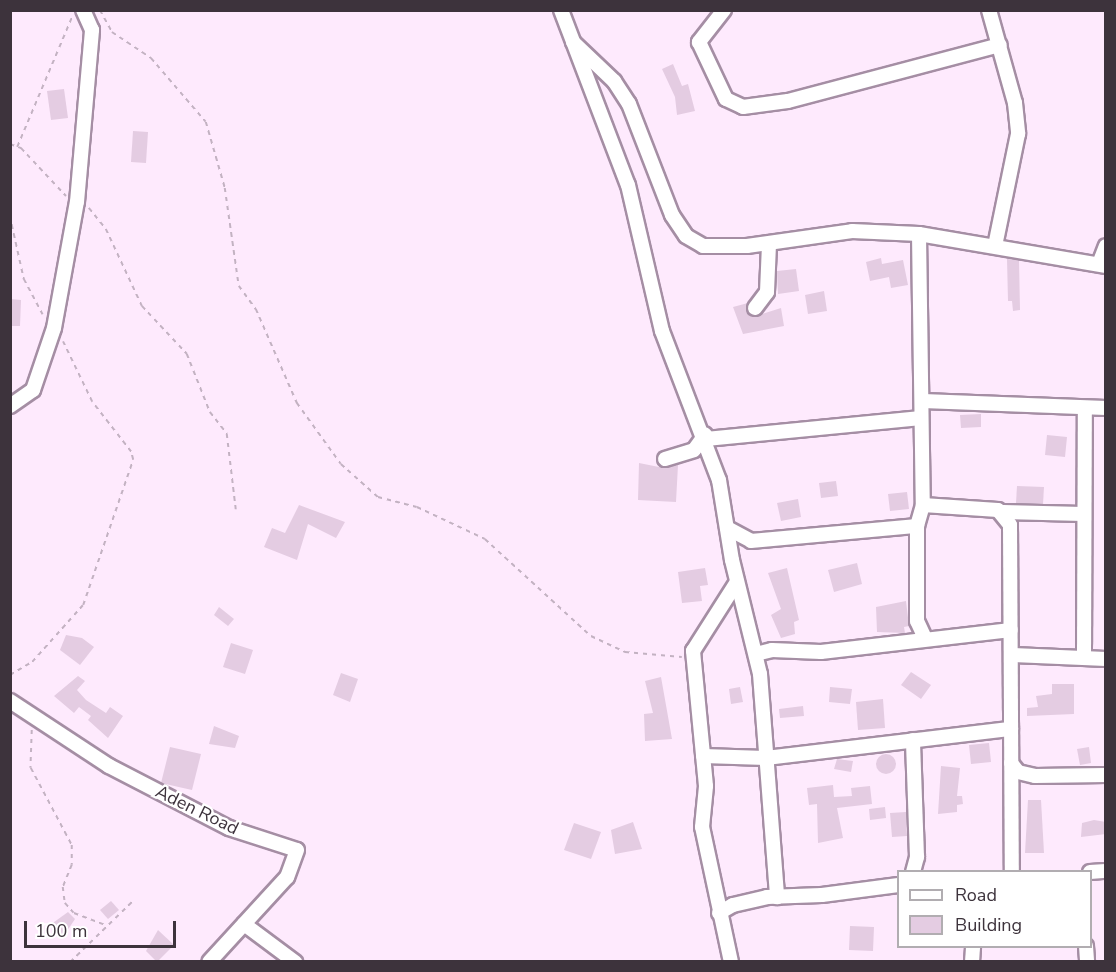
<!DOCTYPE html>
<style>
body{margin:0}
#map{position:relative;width:1116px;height:972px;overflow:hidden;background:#feeafd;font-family:"Nunito Sans",sans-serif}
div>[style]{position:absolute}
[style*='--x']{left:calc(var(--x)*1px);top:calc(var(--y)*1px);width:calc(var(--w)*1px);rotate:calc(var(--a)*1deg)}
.building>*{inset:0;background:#e4cce2}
.round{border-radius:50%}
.path>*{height:1.5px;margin-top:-0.75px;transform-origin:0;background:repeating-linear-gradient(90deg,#c3b2c2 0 4.5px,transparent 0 9px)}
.roads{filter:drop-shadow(2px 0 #a58ea4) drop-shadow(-2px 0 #a58ea4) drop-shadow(0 2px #a58ea4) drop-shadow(0 -2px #a58ea4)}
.minor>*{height:14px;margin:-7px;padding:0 7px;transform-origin:7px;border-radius:7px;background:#fff}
span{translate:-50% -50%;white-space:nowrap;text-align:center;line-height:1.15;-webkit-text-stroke:4.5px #fff;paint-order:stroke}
.street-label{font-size:18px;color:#3d333c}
.frame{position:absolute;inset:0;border:12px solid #3d333c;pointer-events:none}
.legend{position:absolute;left:897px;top:870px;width:195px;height:78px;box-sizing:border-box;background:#fff;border:2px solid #b1adb1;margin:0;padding:8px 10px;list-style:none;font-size:18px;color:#3d333c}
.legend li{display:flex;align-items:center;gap:12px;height:30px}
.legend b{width:30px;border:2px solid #b1adb1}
.scale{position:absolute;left:24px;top:921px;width:152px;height:27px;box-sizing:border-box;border:3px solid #3d333c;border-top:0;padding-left:8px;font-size:18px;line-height:21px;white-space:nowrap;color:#3d333c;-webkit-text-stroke:4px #fff;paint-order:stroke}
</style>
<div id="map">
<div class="building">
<div style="clip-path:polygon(673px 64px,682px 86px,688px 84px,695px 111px,677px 115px,675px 97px,662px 69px)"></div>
<div style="clip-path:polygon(64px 89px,68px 118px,51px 120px,47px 91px)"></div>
<div style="clip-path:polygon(133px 131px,148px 132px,146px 163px,131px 162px)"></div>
<div style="clip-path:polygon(881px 258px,882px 264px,903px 260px,908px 285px,891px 288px,889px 277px,870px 281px,866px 262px)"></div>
<div style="clip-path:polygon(1007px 259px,1019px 260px,1020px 310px,1013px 311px,1012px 301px,1008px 301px)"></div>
<div style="clip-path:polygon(796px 269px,799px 291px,778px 294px,777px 271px)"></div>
<div style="clip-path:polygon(824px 291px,827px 311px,808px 314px,805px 295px)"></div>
<div style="clip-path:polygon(10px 299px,21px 300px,20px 326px,10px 326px)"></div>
<div style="clip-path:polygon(748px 303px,747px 311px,753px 317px,781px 308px,784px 326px,743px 334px,733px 307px)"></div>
<div style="clip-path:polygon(981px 414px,981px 427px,961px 428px,960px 415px)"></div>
<div style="clip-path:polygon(1047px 435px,1067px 437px,1065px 457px,1045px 455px)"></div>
<div style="clip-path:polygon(639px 463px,664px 468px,678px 465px,676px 502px,638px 500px)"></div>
<div style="clip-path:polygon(836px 481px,838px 496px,821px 498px,819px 483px)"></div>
<div style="clip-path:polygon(1017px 486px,1044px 487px,1043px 504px,1016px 503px)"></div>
<div style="clip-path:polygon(907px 492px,909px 509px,890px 511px,888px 494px)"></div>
<div style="clip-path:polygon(798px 499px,801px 517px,781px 521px,777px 503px)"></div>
<div style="clip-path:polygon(299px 505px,345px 522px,336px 538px,308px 524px,297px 560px,264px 547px,272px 528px,285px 533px)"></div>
<div style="clip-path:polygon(857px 563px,862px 584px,834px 592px,828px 570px)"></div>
<div style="clip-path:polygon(705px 568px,708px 585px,700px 586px,702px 601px,682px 603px,678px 572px)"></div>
<div style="clip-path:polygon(787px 568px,799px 620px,794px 622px,795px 634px,781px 638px,771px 615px,781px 609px,768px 573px)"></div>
<div style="clip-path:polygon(906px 601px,909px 626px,904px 627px,905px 633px,877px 632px,876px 607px)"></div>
<div style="clip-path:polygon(219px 607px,234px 619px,228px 626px,214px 615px)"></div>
<div style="clip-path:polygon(66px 635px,82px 638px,94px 647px,80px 665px,60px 650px)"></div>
<div style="clip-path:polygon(231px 643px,253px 650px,245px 674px,223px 667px)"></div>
<div style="clip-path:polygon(911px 672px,931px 685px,921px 699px,901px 685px)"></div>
<div style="clip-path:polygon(341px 673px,358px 679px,350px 702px,333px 695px)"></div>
<div style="clip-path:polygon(78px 676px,85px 681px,77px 690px,86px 700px,106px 713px,110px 707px,123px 716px,108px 738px,88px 720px,91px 716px,79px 707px,74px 713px,54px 696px)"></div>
<div style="clip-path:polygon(661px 677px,672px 739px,645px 741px,644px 714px,653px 713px,645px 681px)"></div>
<div style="clip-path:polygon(1052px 684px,1074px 684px,1074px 714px,1027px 716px,1027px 708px,1038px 707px,1036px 696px,1052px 694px)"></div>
<div style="clip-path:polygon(740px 687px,743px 702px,731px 704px,729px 689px)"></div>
<div style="clip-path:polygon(830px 687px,852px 689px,850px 704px,829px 702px)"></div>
<div style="clip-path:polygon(883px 699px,885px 728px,858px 730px,856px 702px)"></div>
<div style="clip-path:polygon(803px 706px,804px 716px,780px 718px,779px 709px)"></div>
<div style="clip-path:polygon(214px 726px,239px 736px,235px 748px,209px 744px)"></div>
<div style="clip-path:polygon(989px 743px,991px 762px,971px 764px,969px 745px)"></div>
<div style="clip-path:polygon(170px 747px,201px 754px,192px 790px,161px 783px)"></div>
<div style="clip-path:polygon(1089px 747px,1091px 763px,1080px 765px,1077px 749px)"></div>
<div class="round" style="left:876px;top:754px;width:20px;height:20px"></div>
<div style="clip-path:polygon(837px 759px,853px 761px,851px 772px,834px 769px)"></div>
<div style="clip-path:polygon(941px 766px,960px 768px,957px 796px,962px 796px,963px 804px,957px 805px,957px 812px,938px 814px)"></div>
<div style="clip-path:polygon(833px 785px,834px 797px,852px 796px,851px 788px,870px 786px,872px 804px,837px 808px,843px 838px,818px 843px,817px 804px,809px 805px,807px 788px)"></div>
<div style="clip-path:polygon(1028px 800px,1041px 800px,1044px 853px,1025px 853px)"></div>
<div style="clip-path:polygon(885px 807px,886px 818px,870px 820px,869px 809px)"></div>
<div style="clip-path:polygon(906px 812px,907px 836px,892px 837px,890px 813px)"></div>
<div style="clip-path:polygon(1094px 820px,1106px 822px,1106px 834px,1081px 837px,1082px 823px)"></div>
<div style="clip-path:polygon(633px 822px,642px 849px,615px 854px,611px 830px)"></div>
<div style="clip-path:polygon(574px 823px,601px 832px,591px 859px,564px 850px)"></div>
<div style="clip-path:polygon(111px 901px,119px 910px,108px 919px,100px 910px)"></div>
<div style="clip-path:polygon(68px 912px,75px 919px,63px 937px,50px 925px)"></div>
<div style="clip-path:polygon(850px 926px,874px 927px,873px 951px,849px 950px)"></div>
<div style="clip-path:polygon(158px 930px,174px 945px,157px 962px,146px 951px)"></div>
</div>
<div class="path">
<div style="--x:100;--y:10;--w:25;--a:61"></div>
<div style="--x:112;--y:32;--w:47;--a:33.7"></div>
<div style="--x:151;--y:58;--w:84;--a:49.3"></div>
<div style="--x:206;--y:122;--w:69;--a:73.9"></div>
<div style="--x:225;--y:188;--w:99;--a:81.9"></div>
<div style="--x:239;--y:286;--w:29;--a:54"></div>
<div style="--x:256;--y:309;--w:103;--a:66.4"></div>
<div style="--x:297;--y:403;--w:75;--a:54.2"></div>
<div style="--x:341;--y:464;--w:50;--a:41.7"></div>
<div style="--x:378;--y:497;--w:40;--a:14.4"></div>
<div style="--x:417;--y:507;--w:75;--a:25.2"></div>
<div style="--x:485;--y:539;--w:144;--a:42.5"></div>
<div style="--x:591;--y:636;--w:38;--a:25"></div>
<div style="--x:625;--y:652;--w:57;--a:5"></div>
<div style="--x:10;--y:144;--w:12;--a:20"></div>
<div style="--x:21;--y:148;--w:66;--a:46.8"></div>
<div style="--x:17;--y:147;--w:141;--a:-67.1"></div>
<div style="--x:89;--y:208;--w:27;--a:51"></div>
<div style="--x:106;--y:229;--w:85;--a:64.9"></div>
<div style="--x:142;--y:306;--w:66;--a:46.8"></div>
<div style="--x:187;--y:354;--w:62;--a:68.4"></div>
<div style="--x:210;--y:412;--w:28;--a:52"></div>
<div style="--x:227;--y:434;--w:76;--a:83.2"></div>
<div style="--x:10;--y:216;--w:65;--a:77.5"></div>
<div style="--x:24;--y:279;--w:40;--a:62"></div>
<div style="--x:10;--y:675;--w:26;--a:-31"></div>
<div style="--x:32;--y:662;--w:76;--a:-48.2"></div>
<div style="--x:83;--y:605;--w:153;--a:-71"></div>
<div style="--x:133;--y:460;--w:8;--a:-104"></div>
<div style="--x:131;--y:452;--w:63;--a:-128"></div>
<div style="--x:92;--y:402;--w:67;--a:-115.8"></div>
<div style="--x:32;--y:730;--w:38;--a:92"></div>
<div style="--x:31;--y:768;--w:87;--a:62"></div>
<div style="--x:72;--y:845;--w:20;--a:90"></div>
<div style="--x:72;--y:865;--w:24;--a:112"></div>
<div style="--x:63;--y:887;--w:16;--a:83"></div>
<div style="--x:65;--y:903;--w:13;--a:48"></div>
<div style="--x:74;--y:913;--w:34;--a:21"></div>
<div style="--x:70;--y:962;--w:86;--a:-44.1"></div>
</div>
<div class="roads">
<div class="minor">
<div style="--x:561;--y:10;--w:187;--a:69.1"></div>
<div style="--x:628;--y:185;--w:150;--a:76.9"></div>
<div style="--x:662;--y:331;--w:160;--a:69.1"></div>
<div style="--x:719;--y:480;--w:81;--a:80.8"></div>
<div style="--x:732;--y:560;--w:117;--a:76.2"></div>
<div style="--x:760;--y:674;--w:224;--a:85.6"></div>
<div style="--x:724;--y:10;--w:41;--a:128"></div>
<div style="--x:699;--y:42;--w:63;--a:64.7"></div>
<div style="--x:726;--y:99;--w:19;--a:25"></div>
<div style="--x:743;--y:107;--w:45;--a:-7.6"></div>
<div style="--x:788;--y:101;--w:219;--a:-14.8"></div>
<div style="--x:989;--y:10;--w:97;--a:74.4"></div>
<div style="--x:1015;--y:103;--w:31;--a:84"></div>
<div style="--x:1018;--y:134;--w:114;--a:101.6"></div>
<div style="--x:573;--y:42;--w:57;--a:43.6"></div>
<div style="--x:614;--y:81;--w:27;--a:57"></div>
<div style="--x:629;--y:104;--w:119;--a:68.8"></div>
<div style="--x:672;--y:215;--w:25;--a:56"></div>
<div style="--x:686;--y:236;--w:20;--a:30"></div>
<div style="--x:703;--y:246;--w:44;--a:0"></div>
<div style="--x:747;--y:246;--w:106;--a:-8.1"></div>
<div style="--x:852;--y:231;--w:67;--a:2.6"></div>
<div style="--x:919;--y:234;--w:190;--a:9.7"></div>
<div style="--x:919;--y:234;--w:271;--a:89.2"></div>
<div style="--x:923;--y:505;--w:22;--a:106"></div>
<div style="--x:917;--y:526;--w:95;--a:90"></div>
<div style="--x:917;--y:621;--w:19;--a:65"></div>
<div style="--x:1099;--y:264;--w:19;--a:-69"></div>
<div style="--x:755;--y:308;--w:20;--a:-53"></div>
<div style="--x:767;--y:292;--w:48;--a:-87.6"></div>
<div style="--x:923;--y:401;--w:183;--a:2.2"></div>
<div style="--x:10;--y:406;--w:28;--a:-35"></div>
<div style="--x:33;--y:390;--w:65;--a:-71.3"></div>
<div style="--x:54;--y:328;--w:128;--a:-79.7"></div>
<div style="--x:77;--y:202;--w:173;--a:-85"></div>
<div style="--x:92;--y:30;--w:22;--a:-114"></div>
<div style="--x:706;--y:439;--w:216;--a:-5.6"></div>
<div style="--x:665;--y:459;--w:30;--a:-17"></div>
<div style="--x:694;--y:450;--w:19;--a:-54"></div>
<div style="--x:923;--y:505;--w:75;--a:3.8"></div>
<div style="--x:998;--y:510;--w:19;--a:51"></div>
<div style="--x:1010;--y:525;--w:347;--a:89.7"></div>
<div style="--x:1003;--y:512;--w:80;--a:1.4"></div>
<div style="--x:727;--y:528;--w:27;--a:28"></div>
<div style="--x:751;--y:541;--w:167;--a:-5.2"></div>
<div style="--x:756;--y:654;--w:16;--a:-14"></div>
<div style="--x:772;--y:650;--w:49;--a:2.3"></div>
<div style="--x:821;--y:652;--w:191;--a:-6.6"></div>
<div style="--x:1013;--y:655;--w:93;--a:2.5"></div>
<div style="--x:1084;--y:657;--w:247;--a:-89.8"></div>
<div style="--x:10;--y:701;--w:118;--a:33.3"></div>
<div style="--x:109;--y:766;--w:135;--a:27.3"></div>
<div style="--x:229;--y:828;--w:71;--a:17.9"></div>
<div style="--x:297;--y:850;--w:29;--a:110"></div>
<div style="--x:287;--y:877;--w:115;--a:132.5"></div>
<div style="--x:703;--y:756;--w:63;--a:1.8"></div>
<div style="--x:766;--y:758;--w:247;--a:-6.8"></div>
<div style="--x:1011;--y:763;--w:11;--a:52"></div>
<div style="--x:1018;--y:772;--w:17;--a:13"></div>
<div style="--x:1035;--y:776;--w:71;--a:-0.8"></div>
<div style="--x:913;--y:872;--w:16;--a:-75"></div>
<div style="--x:917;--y:857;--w:117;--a:-92"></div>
<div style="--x:1090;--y:872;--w:16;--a:-4"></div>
<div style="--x:719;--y:913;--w:16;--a:-30"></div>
<div style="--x:733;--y:905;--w:35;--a:-13"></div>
<div style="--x:767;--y:897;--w:55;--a:-2.1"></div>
<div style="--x:822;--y:895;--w:77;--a:-7.5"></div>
<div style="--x:244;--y:924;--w:64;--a:36.7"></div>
<div style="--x:1086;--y:946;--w:16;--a:86"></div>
<div style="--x:731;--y:962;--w:138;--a:-102.1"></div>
<div style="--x:702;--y:827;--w:41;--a:-84.4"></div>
<div style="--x:706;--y:786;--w:136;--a:-95.5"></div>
<div style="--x:693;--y:651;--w:82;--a:-57.5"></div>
<div style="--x:972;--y:962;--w:16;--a:-86"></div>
</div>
</div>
<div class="street-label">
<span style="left:197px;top:810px;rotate:26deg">Aden Road</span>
</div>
<div class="frame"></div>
<ul class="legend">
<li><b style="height:8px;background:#fff"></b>Road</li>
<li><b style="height:16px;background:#e4cce2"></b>Building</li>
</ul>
<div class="scale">100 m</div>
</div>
